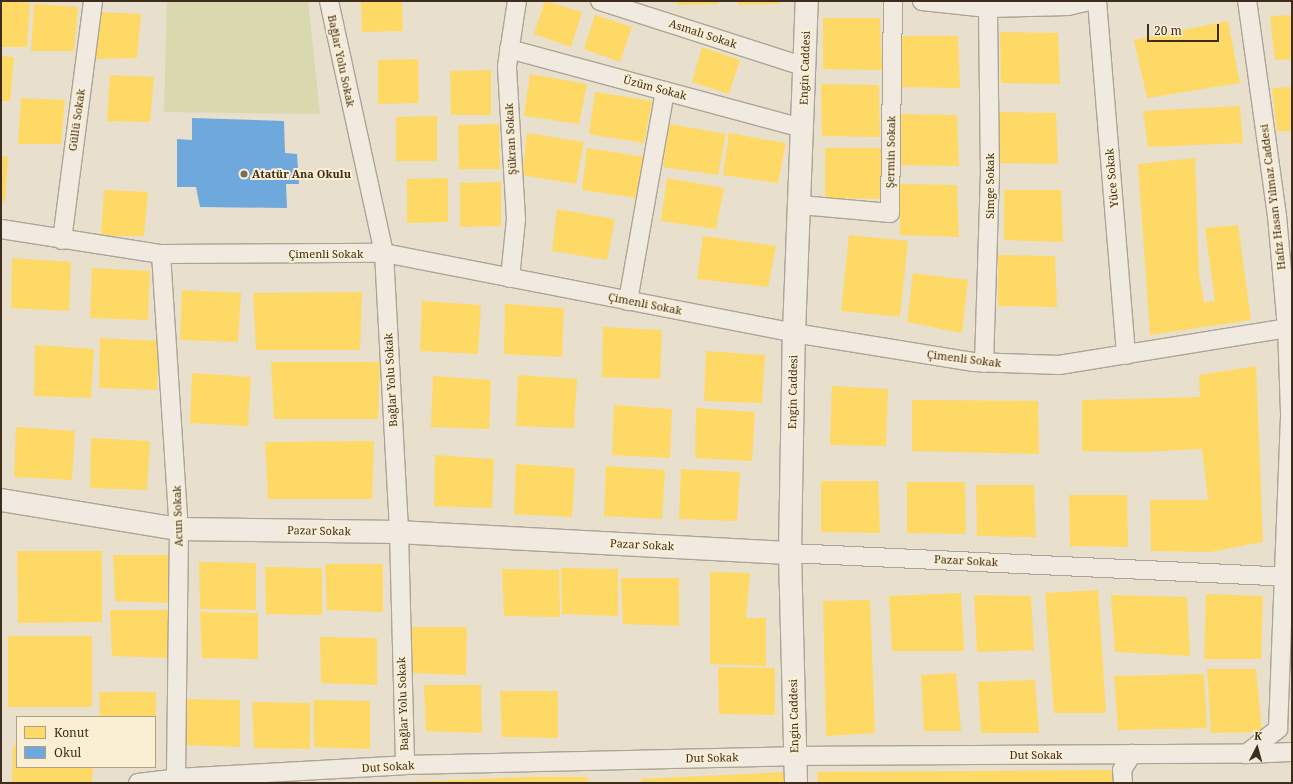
<!DOCTYPE html>
<meta charset="utf-8">
<style>
body{margin:0}
#map{position:relative;width:1293px;height:784px;overflow:hidden;background:#e8dfcd;font-family:"Noto Serif",serif}
div>[style]{position:absolute}
[style*='--x']{left:calc(var(--x)*1px);top:calc(var(--y)*1px);width:calc(var(--w)*1px);rotate:calc(var(--a)*1deg)}
.green>*{inset:0;background:#dad8ae}
.homes>*{inset:0;background:#ffd966}
.schools>*{inset:0;background:#6fa8dc}
.roads{filter:drop-shadow(1px 0 #ada497) drop-shadow(-1px 0 #ada497) drop-shadow(0 1px #ada497) drop-shadow(0 -1px #ada497)}
.street>*{height:18px;margin:-9px;padding:0 9px;transform-origin:9px;border-radius:9px;background:#f0eae0}
.secondary>*{height:22px;margin:-11px;padding:0 11px;transform-origin:11px;border-radius:11px;background:#f0eae0}
.dots>*{width:11px;height:11px;translate:-50% -50%;box-sizing:border-box;border:2px solid #faeed3;border-radius:50%}
span{translate:-50% -50%;white-space:nowrap;text-align:center;line-height:1.15;-webkit-text-stroke:4px #faeed3;paint-order:stroke}
.street-label{font-size:11px;color:#3e2c1d}
.poi-label{font-size:11px;color:#3e2c1d;font-weight:700}
.left{translate:0 -50%;text-align:left}
.frame{position:absolute;inset:0;border:2px solid #3e2c1d;pointer-events:none}
.legend{position:absolute;left:16px;top:716px;width:140px;height:52px;box-sizing:border-box;background:#faeed3;border:1px solid #afa08a;margin:0;padding:5px 7px;list-style:none;font-size:12px;color:#3e2c1d}
.legend li{display:flex;align-items:center;gap:8px;height:20px}
.legend b{width:20px;border:1px solid #afa08a}
.north{position:absolute;left:1237px;top:728px;width:40px;height:40px;-webkit-text-stroke:3px #faeed3;paint-order:stroke;rotate:6deg;font-size:11px;font-weight:700;line-height:16px;text-align:center;color:#3e2c1d}
.north::after{content:'';display:block;margin:auto;width:14px;height:18px;background:#3e2c1d;clip-path:polygon(50% 0,100% 100%,50% 72%,0 100%)}
.scale{position:absolute;left:1147px;top:24px;width:72px;height:18px;box-sizing:border-box;border:2px solid #3e2c1d;border-top:0;padding-left:5px;font-size:12px;line-height:14px;white-space:nowrap;color:#3e2c1d;-webkit-text-stroke:3px #faeed3;paint-order:stroke}
</style>
<div id="map">
<div class="green">
<div style="clip-path:polygon(167px 1px,308px 1px,320px 114px,164px 112px)"></div>
</div>
<div class="homes">
<div style="clip-path:polygon(1px 1px,30px 3px,27px 47px,1px 47px)"></div>
<div style="clip-path:polygon(361px 1px,402px 1px,403px 31px,362px 32px)"></div>
<div style="clip-path:polygon(545px 1px,582px 12px,571px 47px,534px 34px)"></div>
<div style="clip-path:polygon(677px 1px,718px 1px,718px 4px,677px 5px)"></div>
<div style="clip-path:polygon(738px 1px,779px 1px,779px 4px,738px 5px)"></div>
<div style="clip-path:polygon(34px 4px,78px 7px,74px 51px,31px 51px)"></div>
<div style="clip-path:polygon(98px 12px,141px 14px,137px 58px,94px 59px)"></div>
<div style="clip-path:polygon(595px 15px,632px 27px,620px 62px,584px 49px)"></div>
<div style="clip-path:polygon(1292px 15px,1292px 59px,1275px 60px,1270px 16px)"></div>
<div style="clip-path:polygon(823px 18px,880px 18px,882px 70px,823px 69px)"></div>
<div style="clip-path:polygon(1228px 21px,1240px 83px,1147px 98px,1134px 40px)"></div>
<div style="clip-path:polygon(1000px 32px,1058px 33px,1060px 84px,1001px 83px)"></div>
<div style="clip-path:polygon(901px 36px,958px 36px,960px 88px,901px 87px)"></div>
<div style="clip-path:polygon(702px 47px,740px 60px,729px 94px,692px 82px)"></div>
<div style="clip-path:polygon(1px 56px,14px 57px,10px 101px,1px 101px)"></div>
<div style="clip-path:polygon(418px 59px,419px 103px,378px 104px,378px 60px)"></div>
<div style="clip-path:polygon(491px 70px,491px 115px,451px 115px,450px 71px)"></div>
<div style="clip-path:polygon(530px 74px,587px 84px,579px 124px,524px 116px)"></div>
<div style="clip-path:polygon(110px 75px,154px 77px,150px 122px,107px 121px)"></div>
<div style="clip-path:polygon(821px 84px,879px 85px,880px 137px,822px 136px)"></div>
<div style="clip-path:polygon(1292px 87px,1292px 131px,1277px 131px,1272px 88px)"></div>
<div style="clip-path:polygon(595px 92px,652px 101px,644px 143px,589px 134px)"></div>
<div style="clip-path:polygon(21px 98px,65px 100px,61px 144px,18px 144px)"></div>
<div style="clip-path:polygon(1240px 106px,1243px 143px,1148px 147px,1143px 111px)"></div>
<div style="clip-path:polygon(999px 112px,1056px 113px,1058px 164px,999px 163px)"></div>
<div style="clip-path:polygon(900px 114px,957px 115px,959px 166px,900px 165px)"></div>
<div style="clip-path:polygon(437px 116px,437px 161px,396px 161px,396px 117px)"></div>
<div style="clip-path:polygon(499px 124px,500px 169px,459px 169px,458px 125px)"></div>
<div style="clip-path:polygon(669px 124px,726px 134px,718px 175px,663px 167px)"></div>
<div style="clip-path:polygon(527px 133px,584px 142px,576px 184px,522px 175px)"></div>
<div style="clip-path:polygon(729px 133px,786px 143px,778px 183px,723px 175px)"></div>
<div style="clip-path:polygon(587px 148px,645px 157px,637px 198px,582px 190px)"></div>
<div style="clip-path:polygon(825px 148px,883px 148px,884px 199px,825px 198px)"></div>
<div style="clip-path:polygon(1px 156px,8px 157px,5px 201px,1px 201px)"></div>
<div style="clip-path:polygon(1195px 158px,1199px 276px,1204px 302px,1215px 301px,1205px 228px,1238px 225px,1251px 320px,1150px 335px,1138px 164px)"></div>
<div style="clip-path:polygon(448px 178px,448px 222px,407px 223px,407px 179px)"></div>
<div style="clip-path:polygon(667px 178px,724px 188px,716px 229px,661px 221px)"></div>
<div style="clip-path:polygon(501px 182px,501px 226px,460px 227px,460px 183px)"></div>
<div style="clip-path:polygon(900px 184px,957px 185px,959px 237px,900px 235px)"></div>
<div style="clip-path:polygon(104px 190px,148px 192px,144px 236px,101px 236px)"></div>
<div style="clip-path:polygon(1004px 190px,1061px 190px,1063px 242px,1004px 240px)"></div>
<div style="clip-path:polygon(557px 209px,615px 219px,607px 260px,552px 251px)"></div>
<div style="clip-path:polygon(849px 235px,908px 241px,900px 317px,841px 311px)"></div>
<div style="clip-path:polygon(703px 236px,776px 246px,768px 287px,697px 279px)"></div>
<div style="clip-path:polygon(998px 255px,1055px 256px,1057px 307px,998px 306px)"></div>
<div style="clip-path:polygon(12px 258px,71px 262px,69px 311px,11px 308px)"></div>
<div style="clip-path:polygon(92px 268px,150px 271px,148px 320px,90px 318px)"></div>
<div style="clip-path:polygon(913px 273px,968px 280px,962px 333px,907px 322px)"></div>
<div style="clip-path:polygon(182px 290px,241px 293px,238px 342px,180px 340px)"></div>
<div style="clip-path:polygon(362px 292px,360px 350px,256px 350px,253px 293px)"></div>
<div style="clip-path:polygon(422px 301px,481px 305px,478px 354px,420px 351px)"></div>
<div style="clip-path:polygon(505px 304px,564px 308px,562px 357px,504px 354px)"></div>
<div style="clip-path:polygon(603px 327px,662px 330px,660px 379px,602px 377px)"></div>
<div style="clip-path:polygon(100px 338px,159px 341px,157px 390px,99px 388px)"></div>
<div style="clip-path:polygon(35px 345px,94px 349px,91px 398px,34px 396px)"></div>
<div style="clip-path:polygon(706px 351px,765px 355px,762px 403px,704px 401px)"></div>
<div style="clip-path:polygon(271px 362px,380px 362px,378px 419px,274px 419px)"></div>
<div style="clip-path:polygon(1256px 366px,1263px 542px,1210px 552px,1151px 551px,1150px 500px,1208px 500px,1202px 449px,1141px 452px,1082px 451px,1082px 400px,1200px 397px,1199px 375px)"></div>
<div style="clip-path:polygon(192px 373px,251px 377px,248px 426px,190px 423px)"></div>
<div style="clip-path:polygon(518px 375px,577px 379px,574px 428px,516px 426px)"></div>
<div style="clip-path:polygon(433px 376px,491px 380px,489px 429px,431px 427px)"></div>
<div style="clip-path:polygon(832px 386px,888px 389px,886px 446px,830px 445px)"></div>
<div style="clip-path:polygon(912px 400px,1038px 401px,1039px 454px,912px 451px)"></div>
<div style="clip-path:polygon(614px 405px,672px 409px,670px 458px,612px 455px)"></div>
<div style="clip-path:polygon(696px 408px,755px 412px,752px 461px,695px 458px)"></div>
<div style="clip-path:polygon(16px 427px,75px 431px,72px 480px,14px 477px)"></div>
<div style="clip-path:polygon(91px 438px,150px 441px,147px 490px,90px 488px)"></div>
<div style="clip-path:polygon(374px 441px,372px 499px,268px 499px,265px 442px)"></div>
<div style="clip-path:polygon(435px 455px,494px 459px,492px 508px,434px 506px)"></div>
<div style="clip-path:polygon(516px 464px,575px 468px,572px 517px,514px 514px)"></div>
<div style="clip-path:polygon(606px 466px,665px 470px,662px 519px,604px 516px)"></div>
<div style="clip-path:polygon(681px 469px,740px 472px,737px 521px,679px 519px)"></div>
<div style="clip-path:polygon(821px 481px,878px 481px,880px 533px,821px 532px)"></div>
<div style="clip-path:polygon(907px 482px,965px 482px,966px 534px,907px 533px)"></div>
<div style="clip-path:polygon(976px 485px,1034px 485px,1036px 537px,977px 536px)"></div>
<div style="clip-path:polygon(1069px 495px,1127px 495px,1128px 547px,1070px 546px)"></div>
<div style="clip-path:polygon(17px 551px,102px 551px,102px 622px,18px 623px)"></div>
<div style="clip-path:polygon(113px 555px,170px 555px,171px 603px,115px 601px)"></div>
<div style="clip-path:polygon(199px 562px,256px 563px,256px 610px,200px 609px)"></div>
<div style="clip-path:polygon(325px 564px,383px 564px,383px 612px,327px 610px)"></div>
<div style="clip-path:polygon(265px 567px,322px 568px,322px 615px,266px 614px)"></div>
<div style="clip-path:polygon(561px 568px,618px 569px,618px 616px,562px 614px)"></div>
<div style="clip-path:polygon(502px 569px,559px 570px,560px 617px,504px 616px)"></div>
<div style="clip-path:polygon(710px 572px,750px 573px,746px 618px,766px 618px,766px 666px,710px 664px)"></div>
<div style="clip-path:polygon(621px 578px,679px 578px,679px 626px,623px 624px)"></div>
<div style="clip-path:polygon(1098px 590px,1106px 713px,1054px 713px,1045px 593px)"></div>
<div style="clip-path:polygon(961px 593px,964px 651px,892px 651px,889px 596px)"></div>
<div style="clip-path:polygon(1206px 594px,1263px 596px,1261px 659px,1204px 659px)"></div>
<div style="clip-path:polygon(974px 595px,1031px 596px,1034px 650px,977px 652px)"></div>
<div style="clip-path:polygon(1111px 595px,1187px 597px,1190px 656px,1115px 652px)"></div>
<div style="clip-path:polygon(870px 600px,875px 733px,826px 736px,823px 601px)"></div>
<div style="clip-path:polygon(110px 610px,168px 610px,168px 658px,112px 656px)"></div>
<div style="clip-path:polygon(200px 612px,258px 613px,258px 659px,202px 658px)"></div>
<div style="clip-path:polygon(409px 627px,467px 627px,466px 675px,411px 673px)"></div>
<div style="clip-path:polygon(8px 636px,92px 636px,92px 707px,8px 707px)"></div>
<div style="clip-path:polygon(320px 637px,377px 638px,377px 685px,321px 683px)"></div>
<div style="clip-path:polygon(718px 667px,775px 668px,775px 715px,719px 714px)"></div>
<div style="clip-path:polygon(1207px 669px,1256px 669px,1262px 732px,1211px 733px)"></div>
<div style="clip-path:polygon(956px 673px,961px 731px,924px 731px,921px 675px)"></div>
<div style="clip-path:polygon(1204px 674px,1207px 728px,1118px 730px,1114px 676px)"></div>
<div style="clip-path:polygon(1035px 680px,1039px 733px,981px 733px,978px 682px)"></div>
<div style="clip-path:polygon(424px 685px,481px 685px,482px 733px,426px 731px)"></div>
<div style="clip-path:polygon(500px 691px,558px 691px,558px 738px,502px 737px)"></div>
<div style="clip-path:polygon(99px 692px,156px 692px,156px 717px,100px 717px)"></div>
<div style="clip-path:polygon(182px 699px,240px 700px,240px 747px,184px 745px)"></div>
<div style="clip-path:polygon(313px 700px,370px 701px,370px 749px,314px 747px)"></div>
<div style="clip-path:polygon(252px 702px,310px 703px,310px 749px,254px 748px)"></div>
<div style="clip-path:polygon(13px 745px,17px 745px,17px 767px,93px 767px,92px 783px,12px 783px)"></div>
<div style="clip-path:polygon(1114px 770px,1115px 783px,818px 783px,817px 772px)"></div>
<div style="clip-path:polygon(789px 772px,789px 783px,641px 783px,641px 779px)"></div>
<div style="clip-path:polygon(588px 777px,589px 783px,407px 782px,530px 777px)"></div>
</div>
<div class="schools">
<div style="clip-path:polygon(192px 118px,284px 121px,285px 153px,297px 154px,299px 184px,286px 184px,287px 208px,200px 207px,196px 187px,177px 187px,177px 139px,192px 140px)"></div>
</div>
<div class="roads">
<div class="street">
<div style="--x:329;--y:1;--w:258;--a:77.7"></div>
<div style="--x:384;--y:253;--w:279;--a:86.9"></div>
<div style="--x:399;--y:532;--w:233;--a:88.5"></div>
<div style="--x:600;--y:1;--w:215;--a:17.8"></div>
<div style="--x:922;--y:1;--w:66;--a:6.1"></div>
<div style="--x:988;--y:8;--w:80;--a:-1.4"></div>
<div style="--x:1068;--y:6;--w:23;--a:-13"></div>
<div style="--x:1097;--y:1;--w:355;--a:85.3"></div>
<div style="--x:509;--y:49;--w:303;--a:15.1"></div>
<div style="--x:801;--y:205;--w:89;--a:5.1"></div>
<div style="--x:890;--y:213;--w:212;--a:-89.2"></div>
<div style="--x:1;--y:229;--w:162;--a:8.9"></div>
<div style="--x:161;--y:254;--w:223;--a:-0.3"></div>
<div style="--x:384;--y:253;--w:418;--a:11"></div>
<div style="--x:794;--y:333;--w:181;--a:9.2"></div>
<div style="--x:973;--y:362;--w:86;--a:2"></div>
<div style="--x:1059;--y:365;--w:231;--a:-9.2"></div>
<div style="--x:62;--y:240;--w:241;--a:-82.6"></div>
<div style="--x:161;--y:254;--w:276;--a:86.3"></div>
<div style="--x:179;--y:529;--w:249;--a:90.7"></div>
<div style="--x:510;--y:278;--w:59;--a:-84.2"></div>
<div style="--x:516;--y:219;--w:153;--a:-93.4"></div>
<div style="--x:507;--y:66;--w:66;--a:-81.3"></div>
<div style="--x:628;--y:301;--w:213;--a:-80"></div>
<div style="--x:984;--y:363;--w:188;--a:-88.2"></div>
<div style="--x:990;--y:175;--w:167;--a:-90.7"></div>
<div style="--x:790;--y:553;--w:503;--a:2.74"></div>
<div style="--x:1246;--y:754;--w:46;--a:-2.5"></div>
<div style="--x:138;--y:783;--w:38;--a:-7"></div>
<div style="--x:176;--y:778;--w:229;--a:-3.2"></div>
<div style="--x:405;--y:765;--w:390;--a:-1.3"></div>
<div style="--x:795;--y:756;--w:451;--a:-0.3"></div>
<div style="--x:1246;--y:754;--w:41;--a:-38"></div>
<div style="--x:1278;--y:729;--w:317;--a:-87.8"></div>
<div style="--x:1290;--y:412;--w:84;--a:-92"></div>
<div style="--x:1287;--y:328;--w:112;--a:-95.1"></div>
<div style="--x:1277;--y:216;--w:217;--a:-97.9"></div>
<div style="--x:1123;--y:783;--w:13;--a:-94"></div>
<div style="--x:1122;--y:770;--w:19;--a:-58"></div>
</div>
<div class="secondary">
<div style="--x:1;--y:500;--w:180;--a:9.3"></div>
<div style="--x:179;--y:529;--w:220;--a:0.8"></div>
<div style="--x:399;--y:532;--w:392;--a:3.1"></div>
<div style="--x:796;--y:783;--w:230;--a:-91.5"></div>
<div style="--x:790;--y:553;--w:220;--a:-89"></div>
<div style="--x:794;--y:333;--w:332;--a:-87.8"></div>
</div>
</div>
<div class="dots">
<div style="left:244px;top:174px;background:#7a6b5b"></div>
</div>
<div class="street-label">
<span style="left:703px;top:34px;rotate:18deg">Asmalı Sokak</span>
<span style="left:341px;top:61px;rotate:78deg">Bağlar Yolu Sokak</span>
<span style="left:805px;top:68px;rotate:-88deg">Engin Caddesi</span>
<span style="left:655px;top:88px;rotate:15deg">Üzüm Sokak</span>
<span style="left:77px;top:120px;rotate:-82deg">Güllü Sokak</span>
<span style="left:511px;top:139px;rotate:-93deg">Şükran Sokak</span>
<span style="left:891px;top:152px;rotate:-89deg">Şermin Sokak</span>
<span style="left:1112px;top:178px;rotate:-95deg">Yüce Sokak</span>
<span style="left:990px;top:186px;rotate:-90deg">Simge Sokak</span>
<span style="left:1273px;top:197px;rotate:-97deg">Hafız Hasan Yılmaz Caddesi</span>
<span style="left:326px;top:254px">Çimenli Sokak</span>
<span style="left:645px;top:304px;rotate:11deg">Çimenli Sokak</span>
<span style="left:964px;top:359px;rotate:7deg">Çimenli Sokak</span>
<span style="left:391px;top:380px;rotate:-93deg">Bağlar Yolu Sokak</span>
<span style="left:793px;top:392px;rotate:-89deg">Engin Caddesi</span>
<span style="left:178px;top:516px;rotate:-92deg">Acun Sokak</span>
<span style="left:319px;top:531px;rotate:1deg">Pazar Sokak</span>
<span style="left:642px;top:545px;rotate:3deg">Pazar Sokak</span>
<span style="left:966px;top:561px;rotate:3deg">Pazar Sokak</span>
<span style="left:403px;top:704px;rotate:-92deg">Bağlar Yolu Sokak</span>
<span style="left:794px;top:716px;rotate:-91deg">Engin Caddesi</span>
<span style="left:1036px;top:755px">Dut Sokak</span>
<span style="left:712px;top:758px;rotate:-1deg">Dut Sokak</span>
<span style="left:388px;top:767px;rotate:-3deg">Dut Sokak</span>
</div>
<div class="poi-label">
<span class="left" style="left:252px;top:174px">Atatür Ana Okulu</span>
</div>
<div class="frame"></div>
<ul class="legend">
<li><b style="height:11px;background:#ffd966"></b>Konut</li>
<li><b style="height:11px;background:#6fa8dc"></b>Okul</li>
</ul>
<div class="north">K</div>
<div class="scale">20 m</div>
</div>
